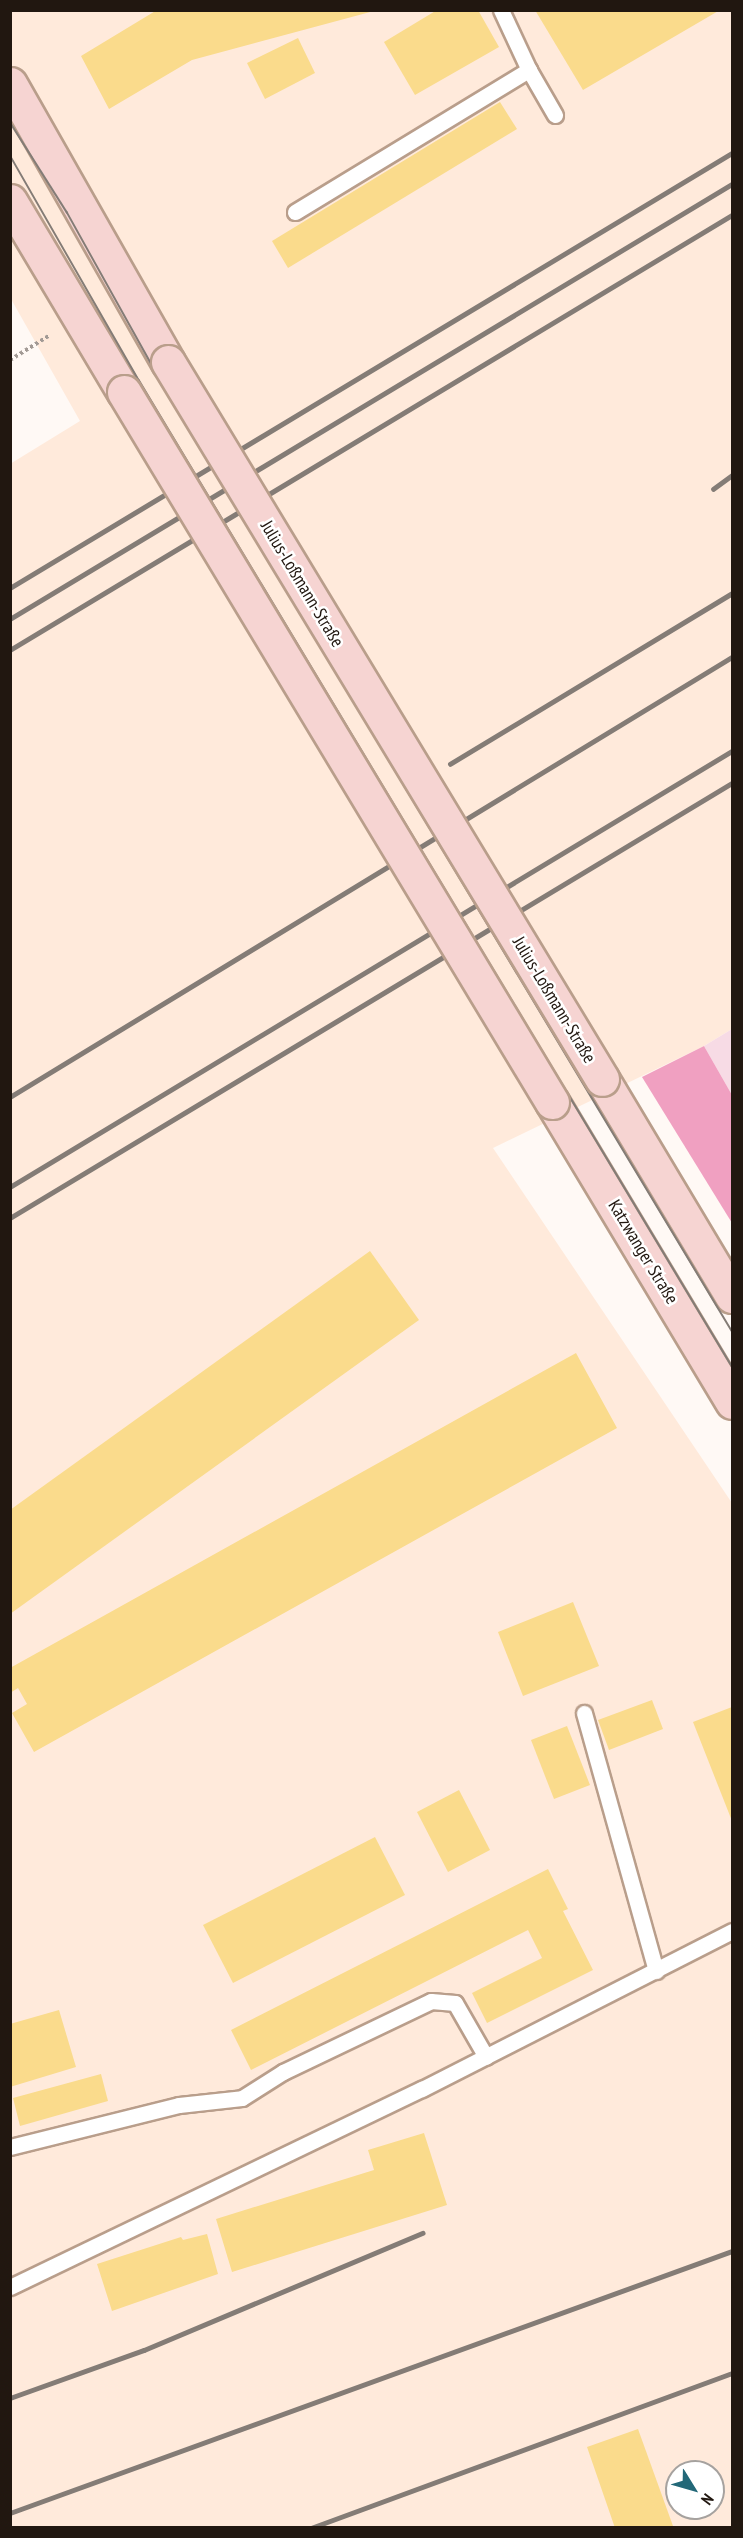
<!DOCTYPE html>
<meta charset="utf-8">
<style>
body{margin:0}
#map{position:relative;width:743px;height:2538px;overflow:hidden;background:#fff9f5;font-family:"PT Sans Narrow",sans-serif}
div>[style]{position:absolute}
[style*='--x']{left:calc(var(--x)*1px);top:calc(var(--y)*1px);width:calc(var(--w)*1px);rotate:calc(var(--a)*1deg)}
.built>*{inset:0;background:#ffeadb}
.green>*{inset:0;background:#f7dbe5}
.forest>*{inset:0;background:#f0a0c1}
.building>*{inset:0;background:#fadb8c}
.path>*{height:4px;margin-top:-2px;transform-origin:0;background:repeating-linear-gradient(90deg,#a29a95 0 3px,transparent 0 6px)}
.roads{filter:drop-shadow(2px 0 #b99e8b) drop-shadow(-2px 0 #b99e8b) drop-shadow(0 2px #b99e8b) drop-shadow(0 -2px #b99e8b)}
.service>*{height:15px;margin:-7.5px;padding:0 7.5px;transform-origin:7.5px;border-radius:7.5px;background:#fff}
.secondary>*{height:33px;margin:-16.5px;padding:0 16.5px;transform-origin:16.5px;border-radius:16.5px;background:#f6d4d2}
.tram>*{height:1.5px;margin:-0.75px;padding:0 0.75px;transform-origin:0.75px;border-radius:0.75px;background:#847c76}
.rail>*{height:4.5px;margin:-2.25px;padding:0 2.25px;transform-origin:2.25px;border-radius:2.25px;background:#847c76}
.bridges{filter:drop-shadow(2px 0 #b99e8b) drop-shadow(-2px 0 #b99e8b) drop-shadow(0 2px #b99e8b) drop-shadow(0 -2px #b99e8b)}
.secondary-bridge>*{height:33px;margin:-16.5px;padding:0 16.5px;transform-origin:16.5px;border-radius:16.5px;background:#f6d4d2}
span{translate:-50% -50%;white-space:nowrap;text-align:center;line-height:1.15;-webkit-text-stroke:5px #fff;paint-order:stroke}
.street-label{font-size:18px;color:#211710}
.frame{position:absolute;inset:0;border:12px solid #211710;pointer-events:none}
.north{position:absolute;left:665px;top:2460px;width:60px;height:60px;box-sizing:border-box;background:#fff;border:2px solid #a6a29f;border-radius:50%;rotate:127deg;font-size:16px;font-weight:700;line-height:24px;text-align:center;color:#211710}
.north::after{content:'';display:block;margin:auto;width:21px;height:27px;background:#236878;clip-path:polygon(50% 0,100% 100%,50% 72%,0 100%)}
</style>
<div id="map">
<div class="built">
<div style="clip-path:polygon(evenodd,11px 11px,732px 11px,732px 1029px,704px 1046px,493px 1148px,732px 1503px,732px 2527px,11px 2528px,10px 464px,80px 421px,11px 299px,11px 11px,677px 2472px,713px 2472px,713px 2508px,677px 2508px,677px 2472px)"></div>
</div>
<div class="green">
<div style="clip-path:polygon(732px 1029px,732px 1095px,704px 1046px)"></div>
</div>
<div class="forest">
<div style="clip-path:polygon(704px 1046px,732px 1095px,732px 1223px,642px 1077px)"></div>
</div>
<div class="building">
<div style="clip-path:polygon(157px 10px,374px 10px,374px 11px,192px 60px,109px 109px,81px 56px)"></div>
<div style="clip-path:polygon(437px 10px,478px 10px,499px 47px,415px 95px,384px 42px)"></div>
<div style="clip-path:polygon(535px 10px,720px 10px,583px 90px)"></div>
<div style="clip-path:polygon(298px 38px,315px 73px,265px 99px,247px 63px)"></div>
<div style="clip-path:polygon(500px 102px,517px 129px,288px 268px,272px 241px)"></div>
<div style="clip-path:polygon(370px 1251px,419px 1320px,10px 1614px,10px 1510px)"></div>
<div style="clip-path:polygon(576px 1353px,617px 1428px,34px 1752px,12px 1713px,27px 1704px,18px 1688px,10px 1693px,10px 1668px)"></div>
<div style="clip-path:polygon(573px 1602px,599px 1666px,523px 1696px,498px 1632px)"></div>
<div style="clip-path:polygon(652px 1700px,663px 1729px,609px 1750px,598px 1720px)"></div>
<div style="clip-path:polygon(732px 1707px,732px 1821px,693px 1722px)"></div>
<div style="clip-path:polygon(567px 1726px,590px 1785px,554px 1799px,531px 1740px)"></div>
<div style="clip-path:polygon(459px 1790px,490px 1850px,448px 1872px,417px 1812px)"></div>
<div style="clip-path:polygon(375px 1837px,405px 1895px,233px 1983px,203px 1925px)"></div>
<div style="clip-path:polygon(548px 1869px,568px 1909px,563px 1911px,593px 1970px,487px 2023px,472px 1993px,542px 1958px,528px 1930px,251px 2070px,231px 2030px)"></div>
<div style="clip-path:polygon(59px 2010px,76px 2067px,10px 2087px,10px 2024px)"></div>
<div style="clip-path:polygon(101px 2074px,108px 2101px,20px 2126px,13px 2098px)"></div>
<div style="clip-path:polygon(424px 2133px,447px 2205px,232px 2272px,216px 2219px,374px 2170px,368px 2150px)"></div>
<div style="clip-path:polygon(207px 2234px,218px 2274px,112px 2311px,97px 2264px,181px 2237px,183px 2240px)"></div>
<div style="clip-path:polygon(638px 2429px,673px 2526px,669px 2528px,615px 2528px,587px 2447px)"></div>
</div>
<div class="path">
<div style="--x:10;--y:360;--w:47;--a:-32"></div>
</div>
<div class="roads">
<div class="service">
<div style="--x:529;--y:70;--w:52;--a:60"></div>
<div style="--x:295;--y:212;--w:274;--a:-31.3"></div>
<div style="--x:529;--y:70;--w:66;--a:-115"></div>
<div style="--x:584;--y:1713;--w:268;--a:74.4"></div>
<div style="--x:10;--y:2147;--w:174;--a:-14"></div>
<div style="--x:179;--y:2105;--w:63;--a:-6.3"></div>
<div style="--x:242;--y:2098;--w:49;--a:-32.4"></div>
<div style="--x:283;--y:2072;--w:164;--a:-25.6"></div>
<div style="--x:431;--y:2001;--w:24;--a:5"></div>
<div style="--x:455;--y:2003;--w:62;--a:60.1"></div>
<div style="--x:10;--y:2287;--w:457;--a:-25.7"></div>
<div style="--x:422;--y:2089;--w:348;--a:-27"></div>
</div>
<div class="secondary">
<div style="--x:10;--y:84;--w:320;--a:60.4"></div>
<div style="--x:10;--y:201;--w:222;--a:59.2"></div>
<div style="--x:602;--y:1079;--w:253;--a:59.1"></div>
<div style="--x:552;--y:1102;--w:350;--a:59"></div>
</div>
</div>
<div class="tram">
<div style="--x:10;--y:122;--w:107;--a:57.7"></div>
<div style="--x:67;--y:212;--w:183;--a:60.9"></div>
<div style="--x:156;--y:372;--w:1119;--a:59.01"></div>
<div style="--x:10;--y:155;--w:259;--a:60.2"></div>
<div style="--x:139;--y:380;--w:1151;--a:58.98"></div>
</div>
<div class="rail">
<div style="--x:713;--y:489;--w:24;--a:-36"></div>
<div style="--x:10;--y:588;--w:843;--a:-31.07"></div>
<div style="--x:10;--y:619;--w:843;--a:-31.07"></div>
<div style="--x:10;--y:650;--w:843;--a:-31.07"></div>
<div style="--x:450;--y:764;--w:330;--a:-31.2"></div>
<div style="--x:10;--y:1097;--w:846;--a:-31.36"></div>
<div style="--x:10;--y:1187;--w:843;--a:-31.13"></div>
<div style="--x:10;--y:1218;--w:843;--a:-31.07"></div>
<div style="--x:10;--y:2398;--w:142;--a:-19.7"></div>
<div style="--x:144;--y:2350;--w:302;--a:-22.8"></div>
<div style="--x:10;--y:2513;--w:768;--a:-19.94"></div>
<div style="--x:311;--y:2528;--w:449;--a:-20.2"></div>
</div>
<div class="bridges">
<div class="secondary-bridge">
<div style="--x:168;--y:362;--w:838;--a:58.81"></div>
<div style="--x:124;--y:392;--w:829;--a:58.92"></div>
</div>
</div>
<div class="street-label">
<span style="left:302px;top:584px;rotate:59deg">Julius-Loßmann-Straße</span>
<span style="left:554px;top:1000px;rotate:59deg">Julius-Loßmann-Straße</span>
<span style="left:643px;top:1252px;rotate:59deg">Katzwanger Straße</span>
</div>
<div class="frame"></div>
<div class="north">N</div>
</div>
